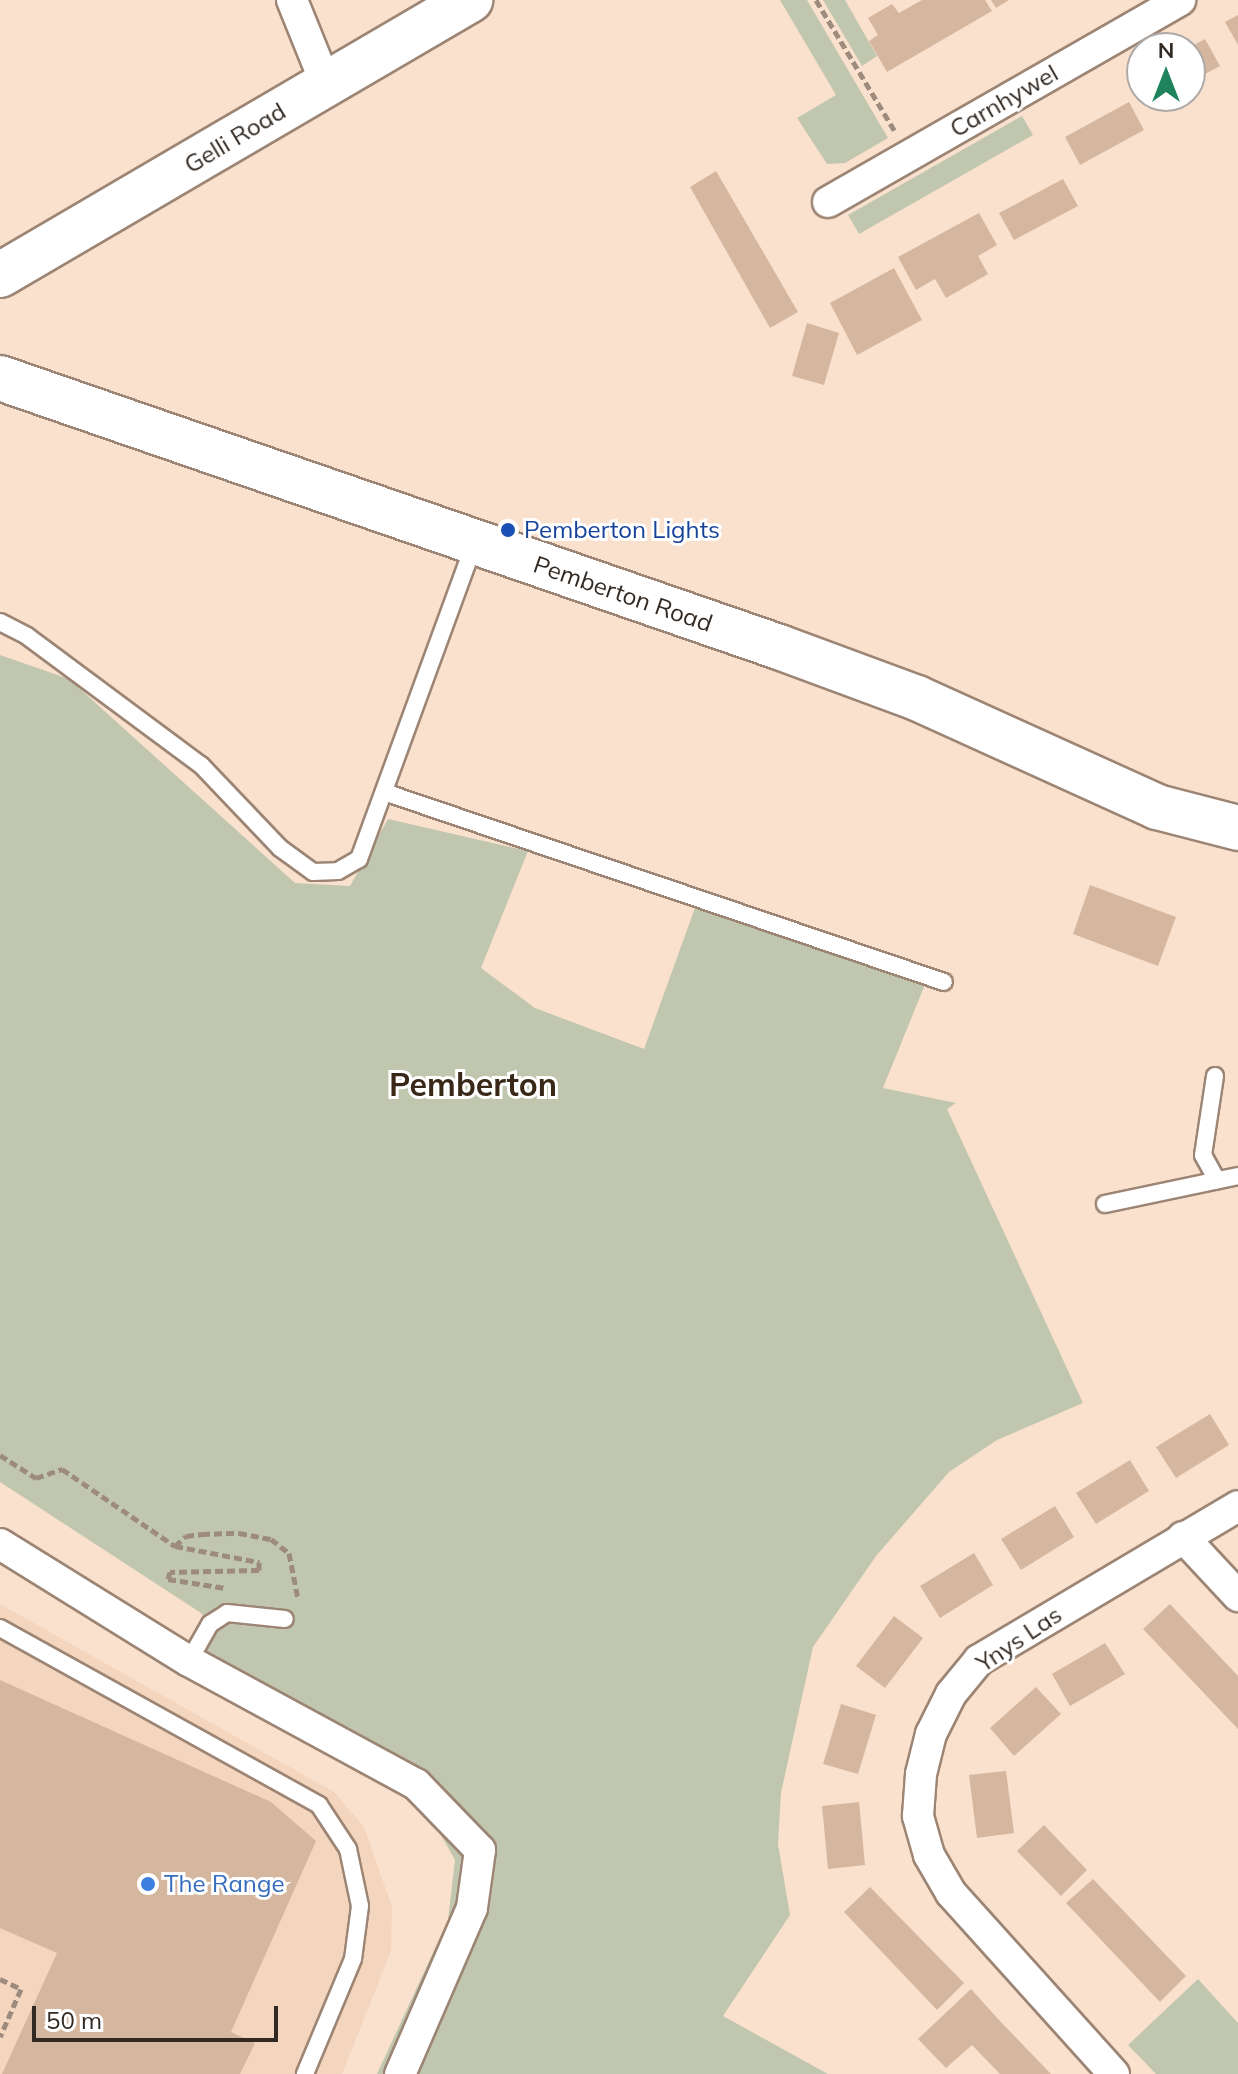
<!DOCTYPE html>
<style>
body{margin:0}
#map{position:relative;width:1238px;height:2074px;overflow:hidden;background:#fae1ce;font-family:Mulish,sans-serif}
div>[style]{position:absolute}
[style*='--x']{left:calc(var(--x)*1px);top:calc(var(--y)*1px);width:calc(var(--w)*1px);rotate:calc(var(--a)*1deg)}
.built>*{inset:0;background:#f4d5bd}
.green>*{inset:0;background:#c1c7af}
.building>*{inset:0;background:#d5b79f}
.path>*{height:5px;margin-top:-2.5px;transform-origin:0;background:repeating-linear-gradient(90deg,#9d8b7e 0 8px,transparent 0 12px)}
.roads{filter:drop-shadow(2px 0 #9c8574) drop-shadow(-2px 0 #9c8574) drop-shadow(0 2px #9c8574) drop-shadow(0 -2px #9c8574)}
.service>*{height:16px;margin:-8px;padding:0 8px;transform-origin:8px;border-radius:8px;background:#fff}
.minor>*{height:30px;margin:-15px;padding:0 15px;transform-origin:15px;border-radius:15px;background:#fff}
.secondary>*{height:44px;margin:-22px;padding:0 22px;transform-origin:22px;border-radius:22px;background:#fff}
.dots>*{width:22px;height:22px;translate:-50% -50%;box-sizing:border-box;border:4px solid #fff;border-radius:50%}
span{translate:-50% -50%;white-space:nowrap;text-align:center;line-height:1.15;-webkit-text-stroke:6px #fff;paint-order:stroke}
.street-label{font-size:24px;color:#322922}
.transit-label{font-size:24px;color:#164399}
.left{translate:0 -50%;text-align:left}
.shop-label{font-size:24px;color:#366cbe}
.district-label{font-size:32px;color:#392718;font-weight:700}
.north{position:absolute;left:1126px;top:32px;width:80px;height:80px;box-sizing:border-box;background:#fff;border:2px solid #ada9a7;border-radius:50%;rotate:0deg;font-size:22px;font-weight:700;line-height:32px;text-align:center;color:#322922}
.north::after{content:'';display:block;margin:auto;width:28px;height:36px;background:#1f845e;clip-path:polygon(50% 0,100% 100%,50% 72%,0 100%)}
.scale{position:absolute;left:32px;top:2006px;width:246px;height:36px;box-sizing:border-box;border:4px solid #322922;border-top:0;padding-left:10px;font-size:24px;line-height:28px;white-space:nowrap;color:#322922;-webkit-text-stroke:6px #fff;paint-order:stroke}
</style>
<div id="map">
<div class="built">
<div style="clip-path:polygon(0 1604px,334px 1792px,364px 1827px,392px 1907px,391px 1951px,342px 2074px,0 2074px)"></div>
</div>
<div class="green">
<div style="clip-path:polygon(780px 0,807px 0,888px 138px,845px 163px,827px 164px,797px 118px,836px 95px)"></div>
<div style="clip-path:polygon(823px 0,845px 0,877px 56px,862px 66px)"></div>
<div style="clip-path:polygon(1022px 116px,1033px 135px,859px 234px,848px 215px)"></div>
<div style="clip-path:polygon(0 655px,69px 679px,295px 883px,350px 886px,388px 819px,528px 851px,481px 968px,535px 1008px,644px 1049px,696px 905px,926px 982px,883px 1088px,956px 1103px,947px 1109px,1083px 1403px,997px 1440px,949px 1472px,876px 1556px,813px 1647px,781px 1793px,778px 1844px,790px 1915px,723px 2016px,828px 2074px,377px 2074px,448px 1920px,455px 1860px,427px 1810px,343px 1757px,185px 1677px,210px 1624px,201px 1613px,0 1482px)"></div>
<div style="clip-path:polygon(1198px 1979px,1238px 2023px,1238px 2074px,1156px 2074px,1128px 2045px)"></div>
</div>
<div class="building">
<div style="clip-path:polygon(922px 0,985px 0,992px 11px,887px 72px,869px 41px,878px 35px,868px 18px,892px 4px,899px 13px)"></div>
<div style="clip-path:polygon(991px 0,1009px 0,996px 8px)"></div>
<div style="clip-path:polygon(1238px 15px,1238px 45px,1225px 22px)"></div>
<div style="clip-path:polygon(1205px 39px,1220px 66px,1190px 82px,1190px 47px)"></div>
<div style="clip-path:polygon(1129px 102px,1144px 130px,1080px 165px,1065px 137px)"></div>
<div style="clip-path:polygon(716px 171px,798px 312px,770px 328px,690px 187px)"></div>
<div style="clip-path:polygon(1063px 179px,1078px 206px,1014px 240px,999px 213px)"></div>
<div style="clip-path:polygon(979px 213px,997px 245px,978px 256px,988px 274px,946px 298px,935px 279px,916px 290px,898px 257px)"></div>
<div style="clip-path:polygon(894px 268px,922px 320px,857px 355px,830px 303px)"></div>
<div style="clip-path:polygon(807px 323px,839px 333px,824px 385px,792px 376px)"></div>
<div style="clip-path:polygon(1090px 885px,1176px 917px,1158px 966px,1073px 934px)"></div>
<div style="clip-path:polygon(1210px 1414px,1229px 1445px,1176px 1478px,1156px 1447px)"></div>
<div style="clip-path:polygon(1130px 1460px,1149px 1491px,1096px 1524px,1076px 1493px)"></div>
<div style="clip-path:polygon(1055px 1506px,1074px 1537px,1021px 1570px,1001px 1539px)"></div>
<div style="clip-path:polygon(974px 1553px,993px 1585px,940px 1618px,920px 1586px)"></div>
<div style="clip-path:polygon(1170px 1604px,1238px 1676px,1238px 1729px,1143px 1629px)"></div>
<div style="clip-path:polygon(894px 1616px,923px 1638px,885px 1688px,856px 1666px)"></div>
<div style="clip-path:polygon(1105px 1643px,1125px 1674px,1070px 1706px,1052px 1674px)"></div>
<div style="clip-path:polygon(0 1680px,271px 1802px,316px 1841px,231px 2032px,255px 2043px,240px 2074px,2px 2074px,57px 1953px,0 1928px)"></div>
<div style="clip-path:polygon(1036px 1687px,1061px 1714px,1014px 1756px,990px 1728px)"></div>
<div style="clip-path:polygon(841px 1704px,876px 1715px,858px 1774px,823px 1764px)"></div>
<div style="clip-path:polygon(1006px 1771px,1014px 1833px,977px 1838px,969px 1775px)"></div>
<div style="clip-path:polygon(859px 1802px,865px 1865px,828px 1869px,822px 1806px)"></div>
<div style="clip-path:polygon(1044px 1825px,1087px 1870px,1061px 1896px,1017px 1851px)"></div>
<div style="clip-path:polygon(1093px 1879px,1186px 1976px,1160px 2002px,1066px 1903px)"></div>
<div style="clip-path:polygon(870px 1887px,964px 1983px,937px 2010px,844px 1912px)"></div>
<div style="clip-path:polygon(971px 1989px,999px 2020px,1051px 2074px,1000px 2074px,972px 2045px,946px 2068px,918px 2039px)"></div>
</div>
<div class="path">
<div style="--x:816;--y:0;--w:152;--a:59"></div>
<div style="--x:0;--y:1455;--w:43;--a:32.6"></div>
<div style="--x:36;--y:1478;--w:28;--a:-19"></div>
<div style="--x:62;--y:1469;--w:137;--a:34.3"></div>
<div style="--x:175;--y:1546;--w:86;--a:10.8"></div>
<div style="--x:259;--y:1562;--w:8;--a:90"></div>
<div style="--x:259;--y:1570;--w:89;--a:178.7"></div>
<div style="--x:170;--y:1572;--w:7;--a:106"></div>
<div style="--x:168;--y:1579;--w:58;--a:9"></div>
<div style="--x:175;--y:1546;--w:15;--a:-42"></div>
<div style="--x:186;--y:1536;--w:16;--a:-7"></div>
<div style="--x:202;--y:1534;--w:37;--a:-2"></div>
<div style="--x:239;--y:1533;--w:33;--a:11"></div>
<div style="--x:271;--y:1539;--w:23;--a:38"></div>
<div style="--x:289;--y:1553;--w:47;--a:78.9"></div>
<div style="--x:0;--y:1979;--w:23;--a:25"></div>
<div style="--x:21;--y:1989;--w:52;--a:113.6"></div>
</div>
<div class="roads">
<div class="service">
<div style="--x:0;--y:622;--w:30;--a:27"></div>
<div style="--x:27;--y:636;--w:217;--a:36.6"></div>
<div style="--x:201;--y:765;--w:115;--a:46.4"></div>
<div style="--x:280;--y:848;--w:41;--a:36"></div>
<div style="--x:313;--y:872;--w:25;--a:-2"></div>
<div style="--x:338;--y:871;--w:24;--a:-30"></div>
<div style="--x:359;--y:859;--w:334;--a:-69.9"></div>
<div style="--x:384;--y:792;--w:591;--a:18.74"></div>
<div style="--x:1215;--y:1076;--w:80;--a:98.6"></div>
<div style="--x:1203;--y:1155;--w:29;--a:61"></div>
<div style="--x:1105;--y:1204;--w:136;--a:-11.9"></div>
<div style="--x:0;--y:1628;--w:365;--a:29"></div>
<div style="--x:319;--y:1805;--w:53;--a:56.6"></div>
<div style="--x:348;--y:1849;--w:58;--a:78.1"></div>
<div style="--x:360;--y:1906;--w:53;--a:97.5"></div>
<div style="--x:353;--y:1959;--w:125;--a:112.7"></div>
<div style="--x:189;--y:1661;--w:43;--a:-60.4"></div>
<div style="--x:210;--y:1624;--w:20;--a:-33"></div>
<div style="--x:227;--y:1613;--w:58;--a:5.9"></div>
</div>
<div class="minor">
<div style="--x:292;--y:0;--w:91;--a:68"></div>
<div style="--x:828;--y:202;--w:406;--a:-29.8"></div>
<div style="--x:1183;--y:1537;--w:81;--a:47"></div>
<div style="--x:0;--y:1544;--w:222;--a:31.8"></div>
<div style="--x:189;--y:1661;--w:258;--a:28.5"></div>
<div style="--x:416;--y:1784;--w:92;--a:45.9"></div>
<div style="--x:480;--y:1850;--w:59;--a:97.9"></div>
<div style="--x:472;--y:1908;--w:181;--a:113.4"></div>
<div style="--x:1114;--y:2074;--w:244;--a:-132"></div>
<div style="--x:951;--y:1893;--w:44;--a:-120.1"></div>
<div style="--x:929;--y:1855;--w:41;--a:-105.8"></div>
<div style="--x:918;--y:1816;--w:42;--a:-85.9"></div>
<div style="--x:921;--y:1774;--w:41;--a:-76"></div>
<div style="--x:931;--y:1734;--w:45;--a:-63.4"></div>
<div style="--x:951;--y:1694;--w:44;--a:-50.5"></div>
<div style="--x:979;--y:1660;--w:301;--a:-30.7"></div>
</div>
<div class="secondary">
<div style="--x:0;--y:275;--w:545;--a:-30.33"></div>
<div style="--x:0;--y:378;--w:824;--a:19.05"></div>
<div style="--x:779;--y:647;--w:147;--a:20.3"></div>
<div style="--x:917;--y:698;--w:264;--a:24.4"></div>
<div style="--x:1157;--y:807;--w:84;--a:14.5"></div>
</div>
</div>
<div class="dots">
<div style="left:508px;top:530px;background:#1a4fb4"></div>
<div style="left:148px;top:1884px;background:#3f7fe0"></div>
</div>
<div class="street-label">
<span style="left:1004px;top:101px;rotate:-30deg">Carnhywel</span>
<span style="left:235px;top:138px;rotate:-31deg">Gelli Road</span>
<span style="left:623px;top:594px;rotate:19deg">Pemberton Road</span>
<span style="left:1019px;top:1639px;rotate:-34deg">Ynys Las</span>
</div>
<div class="transit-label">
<span class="left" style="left:524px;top:530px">Pemberton Lights</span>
</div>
<div class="shop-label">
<span class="left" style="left:164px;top:1884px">The Range</span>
</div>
<div class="district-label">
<span style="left:473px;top:1084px">Pemberton</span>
</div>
<div class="north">N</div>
<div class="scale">50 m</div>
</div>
